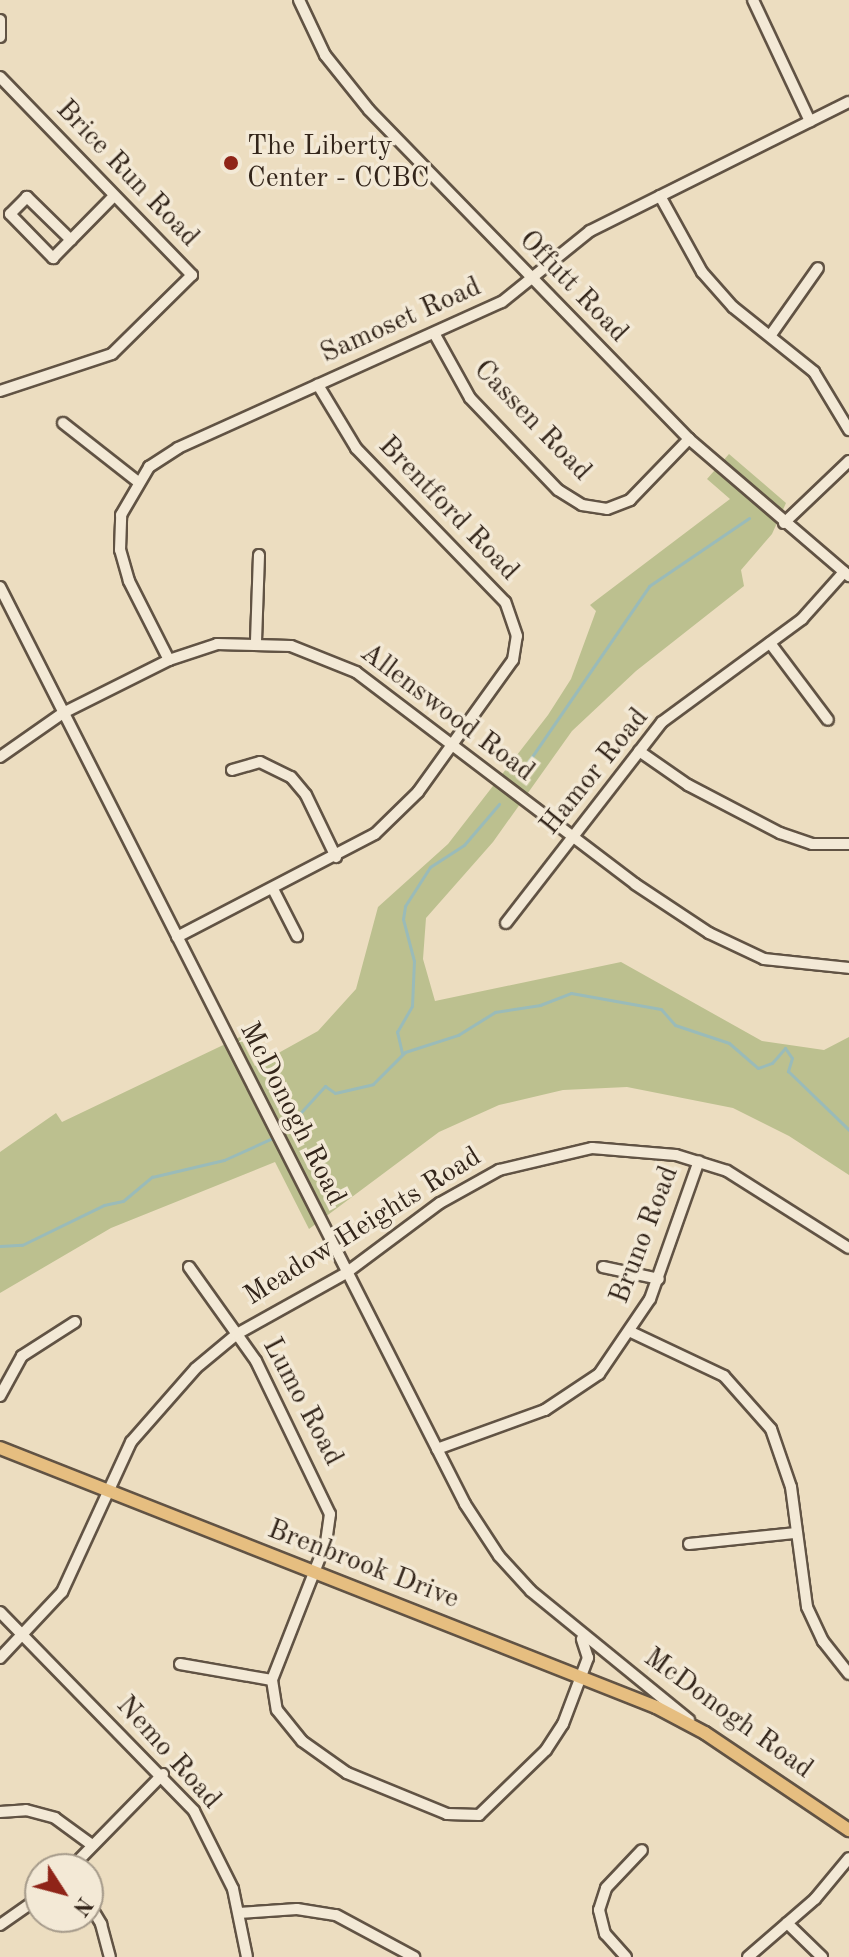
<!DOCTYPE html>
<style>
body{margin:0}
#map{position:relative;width:849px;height:1957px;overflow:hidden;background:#ecddc0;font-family:"Old Standard TT",serif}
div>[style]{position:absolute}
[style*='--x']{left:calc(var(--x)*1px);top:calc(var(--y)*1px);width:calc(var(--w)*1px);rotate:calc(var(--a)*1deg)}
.green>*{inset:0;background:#bcc08f}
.stream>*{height:3px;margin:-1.5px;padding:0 1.5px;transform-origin:1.5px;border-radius:1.5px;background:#9abbb9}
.roads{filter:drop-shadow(2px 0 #615344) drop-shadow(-2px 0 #615344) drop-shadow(0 2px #615344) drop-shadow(0 -2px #615344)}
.minor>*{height:10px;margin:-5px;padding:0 5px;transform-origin:5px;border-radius:5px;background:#f3e9d6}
.major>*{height:12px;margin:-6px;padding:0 6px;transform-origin:6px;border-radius:6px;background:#e6be80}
.dots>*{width:22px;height:22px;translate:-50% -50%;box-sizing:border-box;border:4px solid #f3e9d6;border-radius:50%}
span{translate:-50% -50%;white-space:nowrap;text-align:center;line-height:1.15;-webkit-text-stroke:7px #f3e9d6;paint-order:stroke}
.poi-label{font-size:28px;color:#33251a}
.left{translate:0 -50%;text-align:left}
.street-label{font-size:28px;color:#33251a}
.north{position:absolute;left:24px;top:1853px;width:80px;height:80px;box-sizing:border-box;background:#f3e9d6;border:2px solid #a69b8b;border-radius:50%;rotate:126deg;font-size:22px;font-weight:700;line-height:32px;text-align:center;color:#33251a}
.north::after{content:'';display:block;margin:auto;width:28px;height:36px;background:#8f2418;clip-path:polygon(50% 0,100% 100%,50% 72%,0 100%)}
</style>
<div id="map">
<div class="green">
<div style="clip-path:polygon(729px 454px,786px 503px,772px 534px,741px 570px,744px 586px,636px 671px,572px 731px,493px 842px,426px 918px,423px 959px,435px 1001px,621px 962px,762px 1041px,824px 1050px,849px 1037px,849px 1175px,789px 1136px,733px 1108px,627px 1087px,563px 1090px,499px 1105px,439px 1132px,309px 1229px,275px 1162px,111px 1228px,0 1293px,0 1152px,56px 1113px,62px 1122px,240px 1037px,255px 1066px,318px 1031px,356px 989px,378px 907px,448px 844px,548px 715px,571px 679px,596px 611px,590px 605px,730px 499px,707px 479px)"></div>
</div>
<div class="stream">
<div style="--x:520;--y:774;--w:228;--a:-55.5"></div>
<div style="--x:649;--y:586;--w:121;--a:-34.2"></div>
<div style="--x:402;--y:1053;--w:22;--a:-103"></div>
<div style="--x:397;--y:1032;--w:30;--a:-60"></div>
<div style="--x:412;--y:1006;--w:45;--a:-87.5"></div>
<div style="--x:414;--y:961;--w:43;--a:-104.7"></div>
<div style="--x:403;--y:919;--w:13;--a:-81"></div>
<div style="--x:405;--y:906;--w:46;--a:-57.3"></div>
<div style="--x:430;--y:867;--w:40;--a:-32.9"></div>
<div style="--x:464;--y:845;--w:54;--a:-49.5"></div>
<div style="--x:282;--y:1133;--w:64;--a:-47.5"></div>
<div style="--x:325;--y:1086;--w:12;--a:35"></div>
<div style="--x:335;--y:1093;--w:39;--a:-13"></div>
<div style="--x:373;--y:1084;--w:45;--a:-45"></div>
<div style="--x:405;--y:1052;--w:56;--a:-17.8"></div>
<div style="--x:458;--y:1035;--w:44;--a:-31.9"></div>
<div style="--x:495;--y:1012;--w:46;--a:-8.8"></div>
<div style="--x:540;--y:1005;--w:33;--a:-21"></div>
<div style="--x:571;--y:993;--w:91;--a:10.1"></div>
<div style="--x:661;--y:1009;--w:21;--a:49"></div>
<div style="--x:675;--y:1025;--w:57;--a:18.4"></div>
<div style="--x:729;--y:1043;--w:38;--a:41"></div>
<div style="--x:758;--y:1068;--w:15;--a:-20"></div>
<div style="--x:772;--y:1063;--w:20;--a:-49"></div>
<div style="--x:785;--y:1048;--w:12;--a:55"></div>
<div style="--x:792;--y:1058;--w:14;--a:107"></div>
<div style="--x:788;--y:1071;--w:85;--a:44"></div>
<div style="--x:0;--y:1246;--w:22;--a:-3"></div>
<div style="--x:22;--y:1245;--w:91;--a:-26"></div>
<div style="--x:104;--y:1205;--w:19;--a:-12"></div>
<div style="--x:123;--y:1201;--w:38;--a:-40"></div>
<div style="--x:152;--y:1177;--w:74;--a:-13.3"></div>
<div style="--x:224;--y:1160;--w:56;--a:-24.3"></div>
</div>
<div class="roads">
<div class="minor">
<div style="--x:299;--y:0;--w:61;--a:64.7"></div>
<div style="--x:325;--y:55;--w:70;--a:51.3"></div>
<div style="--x:369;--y:110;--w:459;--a:45.8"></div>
<div style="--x:689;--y:439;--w:211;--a:40.6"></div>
<div style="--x:753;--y:0;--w:134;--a:64.8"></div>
<div style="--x:0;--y:20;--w:17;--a:90"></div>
<div style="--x:0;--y:77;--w:276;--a:45.9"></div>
<div style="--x:192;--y:275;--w:112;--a:135.4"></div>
<div style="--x:112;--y:354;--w:118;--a:161.7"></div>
<div style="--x:660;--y:196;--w:87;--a:61.1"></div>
<div style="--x:702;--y:272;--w:47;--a:48.5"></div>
<div style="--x:733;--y:307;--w:104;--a:38.7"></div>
<div style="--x:814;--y:372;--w:68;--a:58.9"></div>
<div style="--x:71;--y:240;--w:62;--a:-135.7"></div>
<div style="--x:27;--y:197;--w:24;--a:135"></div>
<div style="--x:10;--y:214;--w:62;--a:45.7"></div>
<div style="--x:53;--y:258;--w:87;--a:-45.5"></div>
<div style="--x:434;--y:333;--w:74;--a:61"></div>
<div style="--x:470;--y:398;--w:127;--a:46.3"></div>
<div style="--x:558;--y:490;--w:28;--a:32"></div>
<div style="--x:582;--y:505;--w:25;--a:9"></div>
<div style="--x:607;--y:509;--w:25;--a:-21"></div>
<div style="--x:630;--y:500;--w:85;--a:-46"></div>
<div style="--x:770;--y:336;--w:83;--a:-54.8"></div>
<div style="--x:63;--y:423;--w:94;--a:38.1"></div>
<div style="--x:784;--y:523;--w:90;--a:-43.6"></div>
<div style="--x:0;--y:587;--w:1028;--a:63.11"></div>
<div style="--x:465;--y:1504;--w:62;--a:56.8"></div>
<div style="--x:499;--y:1556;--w:47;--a:47.6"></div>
<div style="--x:531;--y:1591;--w:204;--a:39.2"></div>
<div style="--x:256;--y:641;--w:86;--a:-88"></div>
<div style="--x:770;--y:643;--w:96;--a:53"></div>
<div style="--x:169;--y:660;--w:89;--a:-116.9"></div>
<div style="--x:129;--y:581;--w:32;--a:-106"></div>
<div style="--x:120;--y:550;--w:35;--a:-88"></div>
<div style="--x:121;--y:515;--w:56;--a:-59.7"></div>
<div style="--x:149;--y:467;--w:35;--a:-33"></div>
<div style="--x:178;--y:448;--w:355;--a:-24.3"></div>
<div style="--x:502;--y:302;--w:113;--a:-38.9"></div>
<div style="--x:590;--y:231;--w:289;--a:-26.5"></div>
<div style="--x:639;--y:751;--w:60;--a:34.8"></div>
<div style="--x:688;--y:785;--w:104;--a:27.6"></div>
<div style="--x:780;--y:833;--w:34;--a:19"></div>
<div style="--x:812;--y:844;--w:37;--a:0"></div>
<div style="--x:0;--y:757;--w:77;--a:-34.9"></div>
<div style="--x:63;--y:713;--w:119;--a:-26.6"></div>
<div style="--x:169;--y:660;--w:51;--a:-18.4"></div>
<div style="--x:217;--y:644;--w:74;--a:1.5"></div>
<div style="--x:291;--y:646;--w:70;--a:21.8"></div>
<div style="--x:356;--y:672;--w:350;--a:37.2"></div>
<div style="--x:635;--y:884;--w:89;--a:33.5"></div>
<div style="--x:709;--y:933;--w:61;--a:25.3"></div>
<div style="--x:764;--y:959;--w:85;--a:6"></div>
<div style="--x:232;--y:770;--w:29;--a:-16"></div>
<div style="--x:260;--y:762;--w:34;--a:26"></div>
<div style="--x:291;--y:777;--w:23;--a:50"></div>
<div style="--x:306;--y:795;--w:69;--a:64.2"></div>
<div style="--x:273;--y:889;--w:53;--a:62.9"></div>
<div style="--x:506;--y:923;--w:254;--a:-52.2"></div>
<div style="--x:662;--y:722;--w:174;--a:-36.3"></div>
<div style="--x:802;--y:619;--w:63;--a:-48.2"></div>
<div style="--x:177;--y:937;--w:223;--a:-27.5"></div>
<div style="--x:375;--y:834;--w:60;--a:-44.3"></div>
<div style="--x:418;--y:792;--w:163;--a:-54.3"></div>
<div style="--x:513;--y:660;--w:24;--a:-81"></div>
<div style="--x:517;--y:636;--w:36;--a:-109"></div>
<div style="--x:505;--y:602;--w:214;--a:-134.1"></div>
<div style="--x:356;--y:448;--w:74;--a:-121.1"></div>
<div style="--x:189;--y:1267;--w:115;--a:54.5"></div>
<div style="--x:256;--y:1361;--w:170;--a:64.2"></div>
<div style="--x:330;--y:1514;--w:28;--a:98"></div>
<div style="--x:326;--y:1542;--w:148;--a:111.4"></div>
<div style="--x:272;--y:1680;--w:30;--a:81"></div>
<div style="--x:277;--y:1710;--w:40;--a:51"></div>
<div style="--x:302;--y:1741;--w:55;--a:35.4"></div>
<div style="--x:347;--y:1773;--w:108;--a:22.3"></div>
<div style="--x:447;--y:1814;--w:32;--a:2"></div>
<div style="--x:479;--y:1815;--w:93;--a:-44.1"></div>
<div style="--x:546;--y:1750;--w:31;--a:-57"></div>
<div style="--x:563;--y:1724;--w:71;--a:-69.3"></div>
<div style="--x:588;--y:1658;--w:20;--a:-108"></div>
<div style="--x:603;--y:1267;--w:57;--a:12.1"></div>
<div style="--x:631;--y:1332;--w:103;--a:25.3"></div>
<div style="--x:724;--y:1376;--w:71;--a:48.4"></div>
<div style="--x:771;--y:1429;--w:61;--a:71"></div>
<div style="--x:791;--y:1487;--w:121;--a:82.4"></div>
<div style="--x:807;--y:1607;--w:38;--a:65"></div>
<div style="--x:823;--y:1641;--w:42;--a:51.8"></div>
<div style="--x:0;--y:1396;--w:46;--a:-61.2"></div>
<div style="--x:22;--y:1356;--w:63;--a:-32.7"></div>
<div style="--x:437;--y:1449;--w:115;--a:-19.9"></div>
<div style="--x:545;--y:1410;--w:65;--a:-33.7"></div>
<div style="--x:599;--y:1374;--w:91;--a:-55.8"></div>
<div style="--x:650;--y:1299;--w:146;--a:-70.5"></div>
<div style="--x:689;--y:1544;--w:108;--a:-5.9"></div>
<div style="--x:0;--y:1612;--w:278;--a:45.7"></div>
<div style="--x:194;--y:1811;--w:87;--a:63.4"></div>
<div style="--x:233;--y:1889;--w:69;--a:78.4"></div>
<div style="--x:0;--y:1658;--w:91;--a:-46.8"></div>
<div style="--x:62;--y:1592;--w:165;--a:-65.3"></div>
<div style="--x:131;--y:1442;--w:98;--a:-48.7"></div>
<div style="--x:196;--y:1368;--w:53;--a:-39.7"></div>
<div style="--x:237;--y:1334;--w:125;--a:-29.2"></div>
<div style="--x:346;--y:1273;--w:117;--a:-36.7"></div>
<div style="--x:440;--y:1203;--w:68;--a:-29.2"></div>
<div style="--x:499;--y:1170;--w:96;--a:-13.3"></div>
<div style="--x:592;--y:1148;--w:84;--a:4.8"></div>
<div style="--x:676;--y:1155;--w:53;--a:17.4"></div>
<div style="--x:727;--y:1171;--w:144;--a:32.3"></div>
<div style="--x:180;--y:1664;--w:93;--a:9.9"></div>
<div style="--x:0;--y:1812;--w:26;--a:-4"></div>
<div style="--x:26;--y:1810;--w:30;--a:15"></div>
<div style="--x:55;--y:1818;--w:46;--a:36.1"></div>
<div style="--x:70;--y:1869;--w:133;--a:-45.6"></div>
<div style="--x:88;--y:1902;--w:26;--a:59"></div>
<div style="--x:101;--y:1924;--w:34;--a:75"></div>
<div style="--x:239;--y:1913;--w:58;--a:-3.9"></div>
<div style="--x:297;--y:1909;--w:39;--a:9"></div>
<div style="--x:336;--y:1915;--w:89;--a:28.3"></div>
<div style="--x:787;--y:1923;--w:49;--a:44.2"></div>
<div style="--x:0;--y:1925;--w:49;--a:-35"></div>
<div style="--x:626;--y:1957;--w:31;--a:-132"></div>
<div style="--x:605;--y:1934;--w:25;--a:-104"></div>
<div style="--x:599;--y:1910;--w:23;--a:-72"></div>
<div style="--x:606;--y:1888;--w:52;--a:-46.5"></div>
<div style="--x:748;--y:1957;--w:89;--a:-40.9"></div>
<div style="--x:815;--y:1899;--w:53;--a:-50.3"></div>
</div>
<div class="major">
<div style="--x:0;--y:1448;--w:705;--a:21.54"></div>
<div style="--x:656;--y:1707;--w:55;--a:28"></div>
<div style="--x:705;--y:1733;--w:174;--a:34"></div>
</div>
</div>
<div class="dots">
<div style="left:231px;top:163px;background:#8f2418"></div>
</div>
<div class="poi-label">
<span class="left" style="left:247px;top:163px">The Liberty<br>Center - CCBC</span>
</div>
<div class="street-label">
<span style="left:127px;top:174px;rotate:46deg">Brice Run Road</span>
<span style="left:573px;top:287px;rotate:46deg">Offutt Road</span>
<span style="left:401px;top:321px;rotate:-24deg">Samoset Road</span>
<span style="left:532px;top:421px;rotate:46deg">Cassen Road</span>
<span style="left:448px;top:509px;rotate:46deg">Brentford Road</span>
<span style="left:447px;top:713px;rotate:37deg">Allenswood Road</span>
<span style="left:595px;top:772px;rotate:-51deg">Hamor Road</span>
<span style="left:292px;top:1114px;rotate:63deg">McDonogh Road</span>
<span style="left:363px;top:1227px;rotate:-32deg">Meadow Heights Road</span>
<span style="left:645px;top:1235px;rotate:-69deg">Bruno Road</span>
<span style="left:302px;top:1402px;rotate:62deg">Lumo Road</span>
<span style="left:363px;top:1565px;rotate:21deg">Brenbrook Drive</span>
<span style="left:728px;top:1714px;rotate:36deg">McDonogh Road</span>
<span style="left:168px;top:1753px;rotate:48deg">Nemo Road</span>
</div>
<div class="north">N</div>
</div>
